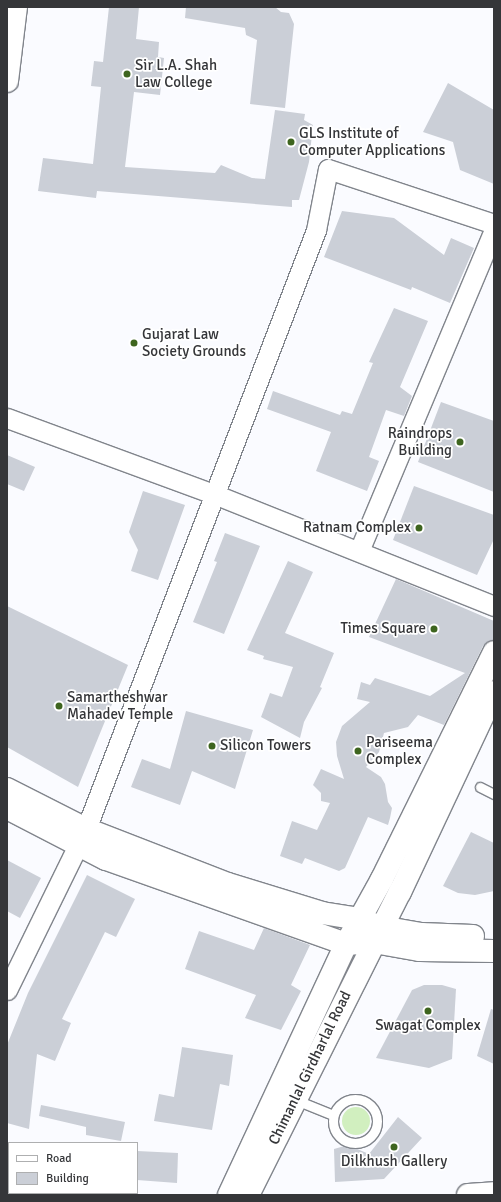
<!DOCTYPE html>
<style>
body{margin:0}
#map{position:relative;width:501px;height:1202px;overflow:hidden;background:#fafbff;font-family:Signika,sans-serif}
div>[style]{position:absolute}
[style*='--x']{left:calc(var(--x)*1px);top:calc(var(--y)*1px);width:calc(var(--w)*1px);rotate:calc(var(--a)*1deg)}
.green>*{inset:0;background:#d1efbf}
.round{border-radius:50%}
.building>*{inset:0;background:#cbcfd7}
.roads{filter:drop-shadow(1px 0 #81858c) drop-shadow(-1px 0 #81858c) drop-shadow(0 1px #81858c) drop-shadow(0 -1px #81858c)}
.service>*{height:9px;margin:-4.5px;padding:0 4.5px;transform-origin:4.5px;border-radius:4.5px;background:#fff}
.service>.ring{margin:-4.5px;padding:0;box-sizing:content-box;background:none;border:9px solid #fff;border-radius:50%}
.minor>*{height:19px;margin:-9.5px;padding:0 9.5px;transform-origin:9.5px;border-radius:9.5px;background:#fff}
.tertiary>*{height:22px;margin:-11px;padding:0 11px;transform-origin:11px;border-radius:11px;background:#fff}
.secondary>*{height:22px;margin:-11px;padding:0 11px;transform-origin:11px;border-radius:11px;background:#fff}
.primary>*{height:22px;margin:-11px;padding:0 11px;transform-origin:11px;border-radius:11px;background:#fff}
.dots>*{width:11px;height:11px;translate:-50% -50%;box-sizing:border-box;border:2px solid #fff;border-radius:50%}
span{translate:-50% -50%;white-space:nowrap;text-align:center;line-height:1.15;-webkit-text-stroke:3.5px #fff;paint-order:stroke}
.poi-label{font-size:15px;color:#353639}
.left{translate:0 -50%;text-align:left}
.right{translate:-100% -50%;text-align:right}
.street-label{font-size:15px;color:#353639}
.frame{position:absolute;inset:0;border:8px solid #353639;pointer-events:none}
.legend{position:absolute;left:8px;top:1142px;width:130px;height:52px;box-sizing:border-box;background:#fff;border:1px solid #aeafb0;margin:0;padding:5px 7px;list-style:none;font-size:12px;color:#353639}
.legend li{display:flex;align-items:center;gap:8px;height:20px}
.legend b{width:20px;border:1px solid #aeafb0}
</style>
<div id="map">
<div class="green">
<div class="round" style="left:342px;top:1107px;width:28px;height:28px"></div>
</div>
<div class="building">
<div style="clip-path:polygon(109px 7px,139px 7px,136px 39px,159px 42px,158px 57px,164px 58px,160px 95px,134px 92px,125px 167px,215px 173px,221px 165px,252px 178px,265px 179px,275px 110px,305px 114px,304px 120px,313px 125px,309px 162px,299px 200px,292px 200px,292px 207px,97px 191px,96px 198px,38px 191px,43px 158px,93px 164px,101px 87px,91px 86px,94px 61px,103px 62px)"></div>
<div style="clip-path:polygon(186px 7px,275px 7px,281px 12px,289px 13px,294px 24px,285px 108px,250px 104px,257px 40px,246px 35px,245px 28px,185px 18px)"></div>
<div style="clip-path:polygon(448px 83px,494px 110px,494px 184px,460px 170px,453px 142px,423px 132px)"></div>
<div style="clip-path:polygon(342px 211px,394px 218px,444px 255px,451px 238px,474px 248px,450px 303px,412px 287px,411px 290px,324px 257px)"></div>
<div style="clip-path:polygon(394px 308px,428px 321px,400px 387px,412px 396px,404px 416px,386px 410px,369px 457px,379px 461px,367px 491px,316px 471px,331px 432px,267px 409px,273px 391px,340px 415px,342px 411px,352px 414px,373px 363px,369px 362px)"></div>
<div style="clip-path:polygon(441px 402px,494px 421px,494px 492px,418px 462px)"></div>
<div style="clip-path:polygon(7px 455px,35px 467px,24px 491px,7px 484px)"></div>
<div style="clip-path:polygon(414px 486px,494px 515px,494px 539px,477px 575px,393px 540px)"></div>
<div style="clip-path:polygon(143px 491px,185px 505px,158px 580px,131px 571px,138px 550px,129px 532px)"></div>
<div style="clip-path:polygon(225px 533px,260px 546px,224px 634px,193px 622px,217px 562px,214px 561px)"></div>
<div style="clip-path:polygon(288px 561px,313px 572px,285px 633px,334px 653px,320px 687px,322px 688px,304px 722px,300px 738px,261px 717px,270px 693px,282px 697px,293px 667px,263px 659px,264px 656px,247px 650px)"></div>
<div style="clip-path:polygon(396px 579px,494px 621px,494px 640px,483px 646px,444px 725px,418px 715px,408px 727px,384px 733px,379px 752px,366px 767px,381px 777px,385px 784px,388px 802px,392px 808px,390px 818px,388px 825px,368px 817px,345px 868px,339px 871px,305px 858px,302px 864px,280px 856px,292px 821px,317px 830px,330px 803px,321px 801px,321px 793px,313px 785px,321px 769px,344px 779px,337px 756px,336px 742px,342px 726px,370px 702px,357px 699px,361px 682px,370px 685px,375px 678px,430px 696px,465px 673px,369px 637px)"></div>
<div style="clip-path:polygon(7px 606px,128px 665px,78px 787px,7px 747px)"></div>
<div style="clip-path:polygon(186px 711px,253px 730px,235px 789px,192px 771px,180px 805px,131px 787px,142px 759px,170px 769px)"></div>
<div style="clip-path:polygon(471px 832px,494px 843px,494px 891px,475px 895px,458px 893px,443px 886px)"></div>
<div style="clip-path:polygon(7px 860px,41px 878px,20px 918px,7px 911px)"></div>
<div style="clip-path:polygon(87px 875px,135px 899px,116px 937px,105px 932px,62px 1019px,71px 1023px,55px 1061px,37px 1054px,29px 1129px,7px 1123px,7px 1045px,28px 993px)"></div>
<div style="clip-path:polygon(264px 928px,310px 945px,291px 985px,301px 991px,281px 1030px,245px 1018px,256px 995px,185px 969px,199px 931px,254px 950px)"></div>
<div style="clip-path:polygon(424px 985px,442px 985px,456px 989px,452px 1059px,429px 1068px,376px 1058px,412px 990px)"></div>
<div style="clip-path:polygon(491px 1009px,494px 1010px,494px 1064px,477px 1056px)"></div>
<div style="clip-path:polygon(182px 1047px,233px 1055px,229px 1086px,220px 1084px,212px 1130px,154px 1121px,159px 1094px,174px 1097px)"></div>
<div style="clip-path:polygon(41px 1105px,125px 1122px,121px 1141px,86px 1135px,86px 1127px,39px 1116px)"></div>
<div style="clip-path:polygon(398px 1117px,422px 1138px,384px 1179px,335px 1182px,334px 1149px,348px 1145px,369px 1154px)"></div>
<div style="clip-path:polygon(137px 1151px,178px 1153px,177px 1183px,137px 1180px)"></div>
</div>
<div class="roads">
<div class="service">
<div style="--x:480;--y:787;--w:16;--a:27"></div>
<div class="ring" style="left:333px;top:1099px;width:35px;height:35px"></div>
<div style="--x:296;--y:1100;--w:40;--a:22"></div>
</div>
<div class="minor">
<div style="--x:7;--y:418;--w:221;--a:20.2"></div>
<div style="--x:214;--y:494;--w:302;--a:21.8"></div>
<div style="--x:359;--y:551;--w:348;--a:-67.2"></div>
<div style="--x:7;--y:990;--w:179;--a:-63.9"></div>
<div style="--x:86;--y:829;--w:642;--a:-68.99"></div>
<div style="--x:316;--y:230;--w:62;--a:-78.9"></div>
<div style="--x:328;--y:169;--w:175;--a:18.3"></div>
</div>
<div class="tertiary">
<div style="--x:468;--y:1195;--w:26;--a:-4"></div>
</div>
<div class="secondary">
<div style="--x:7;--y:81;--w:75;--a:-83.1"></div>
<div style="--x:7;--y:789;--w:89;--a:26.9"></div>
<div style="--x:86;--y:829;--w:152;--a:21.2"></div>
<div style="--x:228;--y:884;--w:98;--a:17.1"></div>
<div style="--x:322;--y:913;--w:37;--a:9"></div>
<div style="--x:359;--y:919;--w:23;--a:20"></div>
<div style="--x:381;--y:927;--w:41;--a:9.9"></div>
<div style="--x:421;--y:934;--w:52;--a:2.2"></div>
<div style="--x:7;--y:808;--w:111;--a:27.3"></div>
<div style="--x:106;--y:859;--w:255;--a:19.5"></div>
<div style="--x:346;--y:944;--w:28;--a:-4"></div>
<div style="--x:374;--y:942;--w:47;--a:9.9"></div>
<div style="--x:420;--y:950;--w:74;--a:0.8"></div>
</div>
<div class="primary">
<div style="--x:229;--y:1195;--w:277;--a:-65"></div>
<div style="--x:346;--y:944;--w:74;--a:-61"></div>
<div style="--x:382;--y:879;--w:253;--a:-63.7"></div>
<div style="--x:248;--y:1195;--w:339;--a:-63.4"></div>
<div style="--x:400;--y:892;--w:221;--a:-64.8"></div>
</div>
</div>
<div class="dots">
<div style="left:127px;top:74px;background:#3e651f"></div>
<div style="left:291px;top:142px;background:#3e651f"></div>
<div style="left:134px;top:343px;background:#3e651f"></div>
<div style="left:460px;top:442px;background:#3e651f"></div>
<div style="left:419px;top:528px;background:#3e651f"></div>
<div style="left:434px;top:629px;background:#3e651f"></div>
<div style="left:59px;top:706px;background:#3e651f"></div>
<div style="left:212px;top:746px;background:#3e651f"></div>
<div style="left:358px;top:751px;background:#3e651f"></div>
<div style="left:428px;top:1011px;background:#3e651f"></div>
<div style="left:394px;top:1147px;background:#3e651f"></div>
</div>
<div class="poi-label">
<span class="left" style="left:135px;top:74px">Sir L.A. Shah<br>Law College</span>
<span class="left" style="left:299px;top:142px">GLS Institute of<br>Computer Applications</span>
<span class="left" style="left:142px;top:343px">Gujarat Law<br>Society Grounds</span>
<span class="right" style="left:452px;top:442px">Raindrops<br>Building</span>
<span class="right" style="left:411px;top:528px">Ratnam Complex</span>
<span class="right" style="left:426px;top:629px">Times Square</span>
<span class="left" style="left:67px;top:706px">Samartheshwar<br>Mahadev Temple</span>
<span class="left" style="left:366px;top:751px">Pariseema<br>Complex</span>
<span class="left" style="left:220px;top:746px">Silicon Towers</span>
<span style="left:428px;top:1026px">Swagat Complex</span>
<span style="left:394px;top:1162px">Dilkhush Gallery</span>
</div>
<div class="street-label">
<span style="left:310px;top:1068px;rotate:-64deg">Chimanlal Girdharlal Road</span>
</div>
<div class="frame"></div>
<ul class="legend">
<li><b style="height:5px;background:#fff"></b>Road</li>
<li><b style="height:11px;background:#cbcfd7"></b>Building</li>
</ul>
</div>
